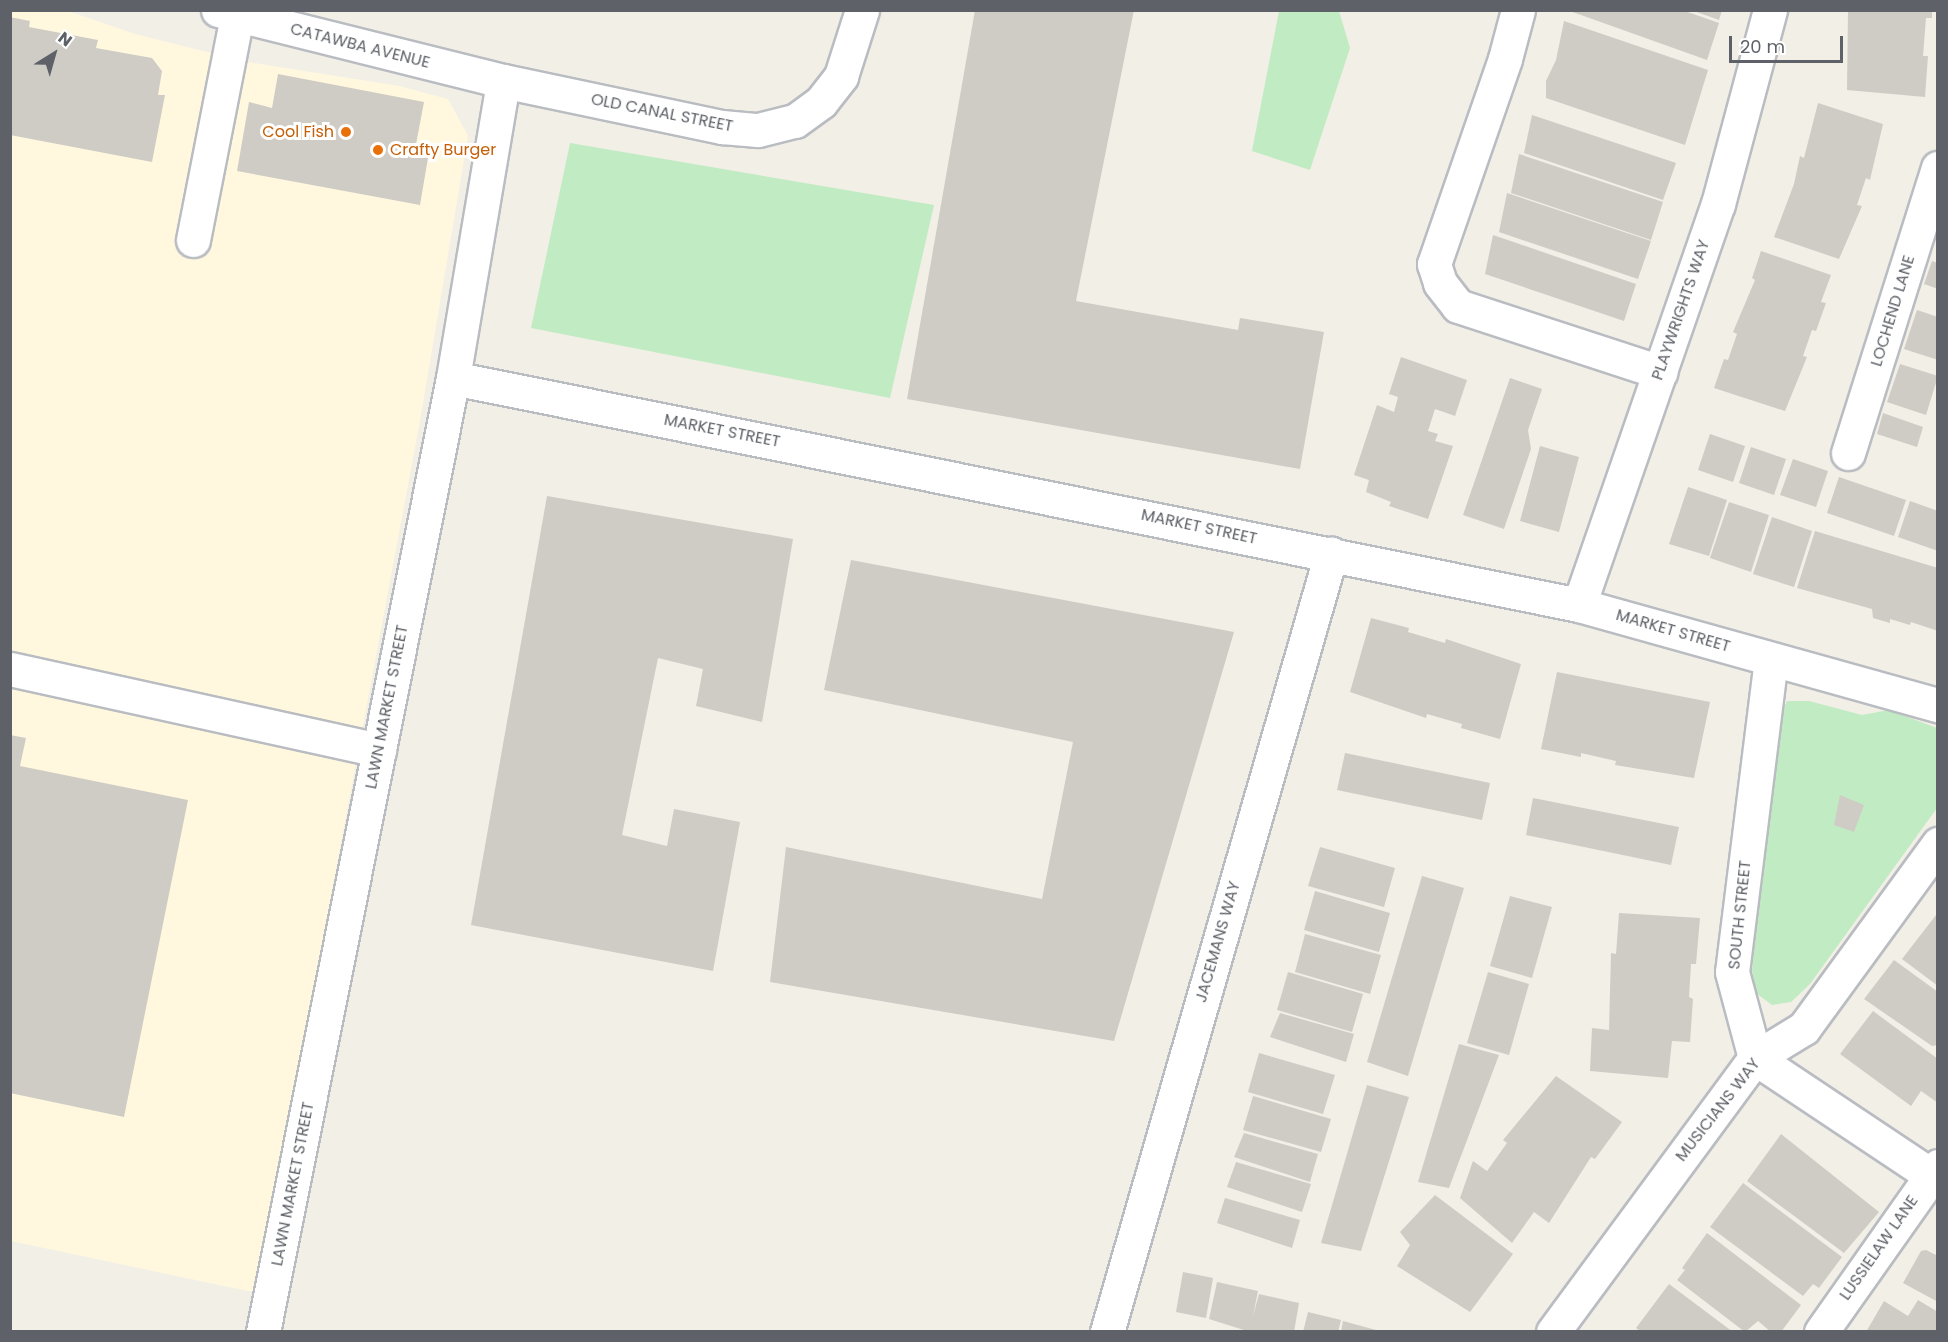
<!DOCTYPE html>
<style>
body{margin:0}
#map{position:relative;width:1948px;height:1342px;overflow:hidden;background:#f2efe7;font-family:Poppins,sans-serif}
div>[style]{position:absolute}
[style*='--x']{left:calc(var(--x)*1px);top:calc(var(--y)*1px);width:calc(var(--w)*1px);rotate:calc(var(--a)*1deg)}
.commercial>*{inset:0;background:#fff8de}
.green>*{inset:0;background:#c1ebc2}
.building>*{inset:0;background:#cfccc5}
.roads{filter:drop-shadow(2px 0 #b9bcc1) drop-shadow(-2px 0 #b9bcc1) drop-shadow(0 2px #b9bcc1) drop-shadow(0 -2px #b9bcc1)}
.minor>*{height:33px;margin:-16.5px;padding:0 16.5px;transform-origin:16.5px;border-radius:16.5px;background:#fff}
.dots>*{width:16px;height:16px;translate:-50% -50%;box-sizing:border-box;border:3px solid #fff;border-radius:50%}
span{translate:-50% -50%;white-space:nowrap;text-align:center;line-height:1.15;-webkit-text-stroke:6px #fff;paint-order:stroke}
.street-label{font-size:16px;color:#5e6268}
.food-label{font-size:16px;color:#c56008}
.right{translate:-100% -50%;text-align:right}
.left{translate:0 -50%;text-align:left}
.frame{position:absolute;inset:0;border:12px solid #5e6268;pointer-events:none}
.north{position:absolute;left:24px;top:24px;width:60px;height:60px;-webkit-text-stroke:4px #fff;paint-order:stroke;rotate:37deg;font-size:16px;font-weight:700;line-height:24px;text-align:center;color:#5e6268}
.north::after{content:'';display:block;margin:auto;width:21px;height:27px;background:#5e6268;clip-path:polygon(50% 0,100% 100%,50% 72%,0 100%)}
.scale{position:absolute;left:1729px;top:36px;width:114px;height:27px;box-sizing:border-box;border:3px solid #5e6268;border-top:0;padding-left:8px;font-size:18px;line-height:21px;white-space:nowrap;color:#5e6268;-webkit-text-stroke:4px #fff;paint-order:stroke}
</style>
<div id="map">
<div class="commercial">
<div style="clip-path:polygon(10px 11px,68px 11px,135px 34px,247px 62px,399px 86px,448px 99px,468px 136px,421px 415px,257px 1293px,11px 1241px)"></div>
</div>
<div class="green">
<div style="clip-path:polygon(1279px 11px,1339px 11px,1350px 48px,1310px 170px,1252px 151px)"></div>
<div style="clip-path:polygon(570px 143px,934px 205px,890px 398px,531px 328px)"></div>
<div style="clip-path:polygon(1787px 701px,1809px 701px,1862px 715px,1889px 710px,1937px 728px,1937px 808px,1810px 984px,1791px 1002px,1772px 1005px,1756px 993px,1752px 970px,1774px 731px)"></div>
</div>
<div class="building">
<div style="clip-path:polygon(975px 10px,1134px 10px,1076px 301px,1238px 330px,1240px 318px,1324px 332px,1300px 469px,907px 399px)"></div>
<div style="clip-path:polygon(1567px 10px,1682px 10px,1719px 23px,1707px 60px)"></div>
<div style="clip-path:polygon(1691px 10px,1722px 10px,1719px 20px)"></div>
<div style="clip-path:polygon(1848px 10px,1932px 10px,1932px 18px,1926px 18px,1923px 56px,1928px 56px,1925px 97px,1847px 90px)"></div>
<div style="clip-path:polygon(10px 17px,30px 21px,29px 27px,98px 40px,96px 48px,152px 58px,162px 71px,158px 95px,165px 95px,152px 162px,10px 135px)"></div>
<div style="clip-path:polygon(1564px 21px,1708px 70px,1685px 145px,1546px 98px,1546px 81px,1556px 60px)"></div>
<div style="clip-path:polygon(278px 74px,424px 102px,414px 155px,428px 158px,420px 205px,237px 171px,249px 102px,272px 108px)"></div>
<div style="clip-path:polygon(1818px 103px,1883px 124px,1870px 180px,1866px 178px,1857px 205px,1862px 206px,1839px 259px,1774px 237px,1794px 184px,1800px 156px,1804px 158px)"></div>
<div style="clip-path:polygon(1532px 115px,1676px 163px,1663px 200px,1524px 153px)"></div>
<div style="clip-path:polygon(1519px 154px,1663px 202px,1651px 240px,1511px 193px)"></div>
<div style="clip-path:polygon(1507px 193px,1651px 241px,1638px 279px,1499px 232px)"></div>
<div style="clip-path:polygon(1493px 235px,1636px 284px,1624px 321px,1485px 274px)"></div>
<div style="clip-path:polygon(1761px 251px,1831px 275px,1821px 302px,1826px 303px,1816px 331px,1812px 330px,1803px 356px,1807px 357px,1785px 411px,1714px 388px,1724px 359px,1728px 360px,1737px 334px,1733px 332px,1755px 280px,1752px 278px)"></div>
<div style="clip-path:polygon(1932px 261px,1938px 263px,1938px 289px,1924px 284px)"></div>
<div style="clip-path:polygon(1917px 310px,1938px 317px,1938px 360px,1904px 349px)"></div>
<div style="clip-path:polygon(1401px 357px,1467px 380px,1455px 416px,1435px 409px,1428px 431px,1438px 434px,1435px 441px,1453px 446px,1428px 519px,1389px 506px,1391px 502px,1366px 492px,1369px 480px,1354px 475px,1377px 405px,1394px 412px,1398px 397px,1389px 394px)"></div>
<div style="clip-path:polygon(1900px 364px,1938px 376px,1926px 415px,1887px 402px)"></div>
<div style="clip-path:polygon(1510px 378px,1542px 389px,1528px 430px,1531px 449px,1504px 529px,1463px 515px)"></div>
<div style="clip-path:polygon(1883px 413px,1923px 427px,1917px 447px,1877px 434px)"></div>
<div style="clip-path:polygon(1710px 434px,1745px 446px,1733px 482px,1698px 470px)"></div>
<div style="clip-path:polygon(1540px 446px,1579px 457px,1559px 532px,1520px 521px)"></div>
<div style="clip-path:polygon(1751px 447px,1786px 459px,1774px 495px,1739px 483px)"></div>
<div style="clip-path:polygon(1793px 459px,1828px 471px,1816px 507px,1780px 495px)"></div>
<div style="clip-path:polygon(1839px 477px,1906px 500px,1894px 536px,1827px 513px)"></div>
<div style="clip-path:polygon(1688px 487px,1727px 500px,1709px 556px,1669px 544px)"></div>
<div style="clip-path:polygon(547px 496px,793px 539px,762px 722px,696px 706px,703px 669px,658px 658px,622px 835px,667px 846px,674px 809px,740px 822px,713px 971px,471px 925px)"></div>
<div style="clip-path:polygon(1910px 501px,1938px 511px,1938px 551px,1898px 537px)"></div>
<div style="clip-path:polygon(1729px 502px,1769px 515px,1751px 572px,1710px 558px)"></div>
<div style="clip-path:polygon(1772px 517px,1812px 531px,1794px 587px,1753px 574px)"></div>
<div style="clip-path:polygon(1815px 531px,1938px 568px,1938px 631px,1911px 622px,1910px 625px,1890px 619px,1890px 623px,1873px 618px,1872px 609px,1797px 588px)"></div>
<div style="clip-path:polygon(851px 560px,1234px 632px,1114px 1041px,770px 982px,786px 847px,1042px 899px,1073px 742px,824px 690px)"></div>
<div style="clip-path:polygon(1371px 618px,1409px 628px,1408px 632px,1445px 643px,1446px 639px,1521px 664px,1500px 739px,1461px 728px,1462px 724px,1427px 714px,1426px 718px,1350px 692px)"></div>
<div style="clip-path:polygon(1557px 672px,1710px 702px,1694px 778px,1615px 765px,1616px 761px,1581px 753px,1581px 757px,1541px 749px)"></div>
<div style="clip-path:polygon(10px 735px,26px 738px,20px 766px,188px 800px,124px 1117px,10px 1093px)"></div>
<div style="clip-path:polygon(1345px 753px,1490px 783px,1482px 820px,1337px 790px)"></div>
<div style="clip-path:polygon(1840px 795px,1864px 805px,1854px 832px,1834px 825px)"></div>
<div style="clip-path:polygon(1533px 798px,1679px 827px,1671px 865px,1526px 835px)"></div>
<div style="clip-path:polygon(1320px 847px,1395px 868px,1384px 907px,1308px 886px)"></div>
<div style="clip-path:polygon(1422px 876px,1464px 888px,1408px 1076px,1367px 1062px)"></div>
<div style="clip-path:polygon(1315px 891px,1390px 913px,1379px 952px,1304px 930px)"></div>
<div style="clip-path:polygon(1510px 896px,1552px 907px,1532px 978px,1490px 966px)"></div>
<div style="clip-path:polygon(1619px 913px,1700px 918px,1696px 964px,1691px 964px,1689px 997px,1693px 999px,1690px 1042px,1672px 1041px,1668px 1078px,1590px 1071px,1592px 1028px,1609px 1030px,1611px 953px,1616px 954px)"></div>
<div style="clip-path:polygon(1936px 915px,1938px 916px,1938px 986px,1902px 959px)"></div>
<div style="clip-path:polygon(1305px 934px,1381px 955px,1370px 994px,1295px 972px)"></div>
<div style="clip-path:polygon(1894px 960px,1938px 992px,1938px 1045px,1932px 1046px,1864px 999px)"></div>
<div style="clip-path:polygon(1288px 972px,1363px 994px,1352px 1032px,1277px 1010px)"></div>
<div style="clip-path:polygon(1488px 972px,1529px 984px,1509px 1055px,1467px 1043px)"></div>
<div style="clip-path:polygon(1873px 1011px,1938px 1059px,1938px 1103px,1921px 1091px,1911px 1106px,1840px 1054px)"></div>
<div style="clip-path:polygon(1280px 1013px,1354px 1034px,1346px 1062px,1270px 1037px)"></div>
<div style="clip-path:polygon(1459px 1044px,1499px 1055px,1449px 1188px,1418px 1182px)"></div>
<div style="clip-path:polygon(1259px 1053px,1335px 1075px,1323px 1114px,1248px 1092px)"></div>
<div style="clip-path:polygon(1556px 1076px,1622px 1122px,1595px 1159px,1591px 1157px,1549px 1223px,1534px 1212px,1512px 1243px,1460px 1198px,1473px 1161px,1487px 1171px,1507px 1143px,1503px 1140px)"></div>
<div style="clip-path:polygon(1367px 1085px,1409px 1097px,1361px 1251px,1321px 1243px)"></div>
<div style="clip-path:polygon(1253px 1096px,1331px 1119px,1321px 1152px,1243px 1130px)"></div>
<div style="clip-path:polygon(1244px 1133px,1318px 1154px,1310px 1182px,1234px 1157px)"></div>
<div style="clip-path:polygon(1781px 1134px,1879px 1212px,1844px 1253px,1747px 1181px)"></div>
<div style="clip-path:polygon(1236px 1162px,1311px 1184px,1302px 1212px,1227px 1187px)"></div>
<div style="clip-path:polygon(1743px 1183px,1842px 1257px,1819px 1288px,1813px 1284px,1803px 1296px,1710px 1227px)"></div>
<div style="clip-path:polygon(1435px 1195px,1513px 1254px,1470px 1312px,1397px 1266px,1410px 1245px,1400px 1232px)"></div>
<div style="clip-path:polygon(1225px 1198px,1300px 1220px,1292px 1248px,1217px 1223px)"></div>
<div style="clip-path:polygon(1707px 1233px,1801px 1305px,1781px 1332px,1771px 1332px,1758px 1321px,1745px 1332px,1677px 1280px,1685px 1270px,1682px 1268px)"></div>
<div style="clip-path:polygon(1926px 1250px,1938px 1256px,1938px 1302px,1903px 1283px,1921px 1251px)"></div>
<div style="clip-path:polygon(1183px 1272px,1213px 1278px,1206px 1318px,1176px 1312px)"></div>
<div style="clip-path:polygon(1217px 1282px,1258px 1291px,1253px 1316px,1259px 1294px,1299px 1303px,1294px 1332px,1250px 1332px,1209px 1319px)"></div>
<div style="clip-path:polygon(1669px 1284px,1733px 1332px,1641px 1332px,1636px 1328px)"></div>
<div style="clip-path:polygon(1918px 1300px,1938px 1312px,1938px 1332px,1866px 1332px,1884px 1301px,1908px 1316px)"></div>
<div style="clip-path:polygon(1308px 1312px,1341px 1320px,1338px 1332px,1303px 1332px)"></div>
<div style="clip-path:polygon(1343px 1321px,1376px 1330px,1376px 1332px,1341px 1332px)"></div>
</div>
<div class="roads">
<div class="minor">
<div style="--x:218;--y:10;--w:294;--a:14"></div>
<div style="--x:503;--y:81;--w:224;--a:11.9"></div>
<div style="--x:722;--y:127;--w:36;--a:5"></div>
<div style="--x:758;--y:130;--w:38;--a:-14"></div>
<div style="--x:795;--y:121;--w:32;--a:-36"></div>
<div style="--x:821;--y:102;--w:33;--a:-52"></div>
<div style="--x:841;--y:76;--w:69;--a:-72.3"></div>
<div style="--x:1518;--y:10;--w:51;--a:104.9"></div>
<div style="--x:1505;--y:59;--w:217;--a:109.1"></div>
<div style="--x:1434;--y:264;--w:20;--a:72"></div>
<div style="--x:1440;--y:283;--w:29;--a:52"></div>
<div style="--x:1458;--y:306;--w:213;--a:18.1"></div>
<div style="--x:193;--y:240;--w:234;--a:-78.9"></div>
<div style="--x:453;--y:378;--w:1149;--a:11.4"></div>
<div style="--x:1579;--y:605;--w:373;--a:15.6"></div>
<div style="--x:1848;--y:453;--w:299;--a:-72.5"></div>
<div style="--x:1579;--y:605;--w:424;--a:-70.9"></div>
<div style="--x:1718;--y:204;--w:201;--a:-75"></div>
<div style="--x:1771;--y:659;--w:315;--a:97.1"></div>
<div style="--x:1732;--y:972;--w:89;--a:75"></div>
<div style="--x:1755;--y:1058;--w:220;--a:33.7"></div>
<div style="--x:10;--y:669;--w:378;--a:12.4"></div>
<div style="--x:263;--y:1332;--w:973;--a:-78.74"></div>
<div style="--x:453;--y:378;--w:301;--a:-80.4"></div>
<div style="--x:1107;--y:1332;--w:810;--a:-73.94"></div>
<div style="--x:1553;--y:1332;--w:340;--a:-53.6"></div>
<div style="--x:1755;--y:1058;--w:57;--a:-31.5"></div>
<div style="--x:1804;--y:1028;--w:228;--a:-53.9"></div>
<div style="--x:1821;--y:1332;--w:203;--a:-54.8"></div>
</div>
</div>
<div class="dots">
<div style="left:346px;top:132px;background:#e8710a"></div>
<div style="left:378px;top:150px;background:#e8710a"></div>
</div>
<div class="street-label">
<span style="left:360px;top:46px;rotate:14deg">CATAWBA AVENUE</span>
<span style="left:662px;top:113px;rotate:11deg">OLD CANAL STREET</span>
<span style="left:1681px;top:310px;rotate:-71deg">PLAYWRIGHTS WAY</span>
<span style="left:1893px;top:311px;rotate:-73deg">LOCHEND LANE</span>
<span style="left:722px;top:431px;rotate:11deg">MARKET STREET</span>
<span style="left:1199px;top:527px;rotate:12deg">MARKET STREET</span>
<span style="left:1673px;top:631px;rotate:16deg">MARKET STREET</span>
<span style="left:387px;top:707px;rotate:-79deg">LAWN MARKET STREET</span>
<span style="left:1740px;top:915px;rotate:-84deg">SOUTH STREET</span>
<span style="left:1218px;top:942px;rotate:-74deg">JACEMANS WAY</span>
<span style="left:1718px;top:1110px;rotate:-52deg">MUSICIANS WAY</span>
<span style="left:293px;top:1184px;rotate:-79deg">LAWN MARKET STREET</span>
<span style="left:1879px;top:1248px;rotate:-55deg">LUSSIELAW LANE</span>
</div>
<div class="food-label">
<span class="right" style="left:334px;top:132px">Cool Fish</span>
<span class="left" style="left:390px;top:150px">Crafty Burger</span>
</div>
<div class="frame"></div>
<div class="north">N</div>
<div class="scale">20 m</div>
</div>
